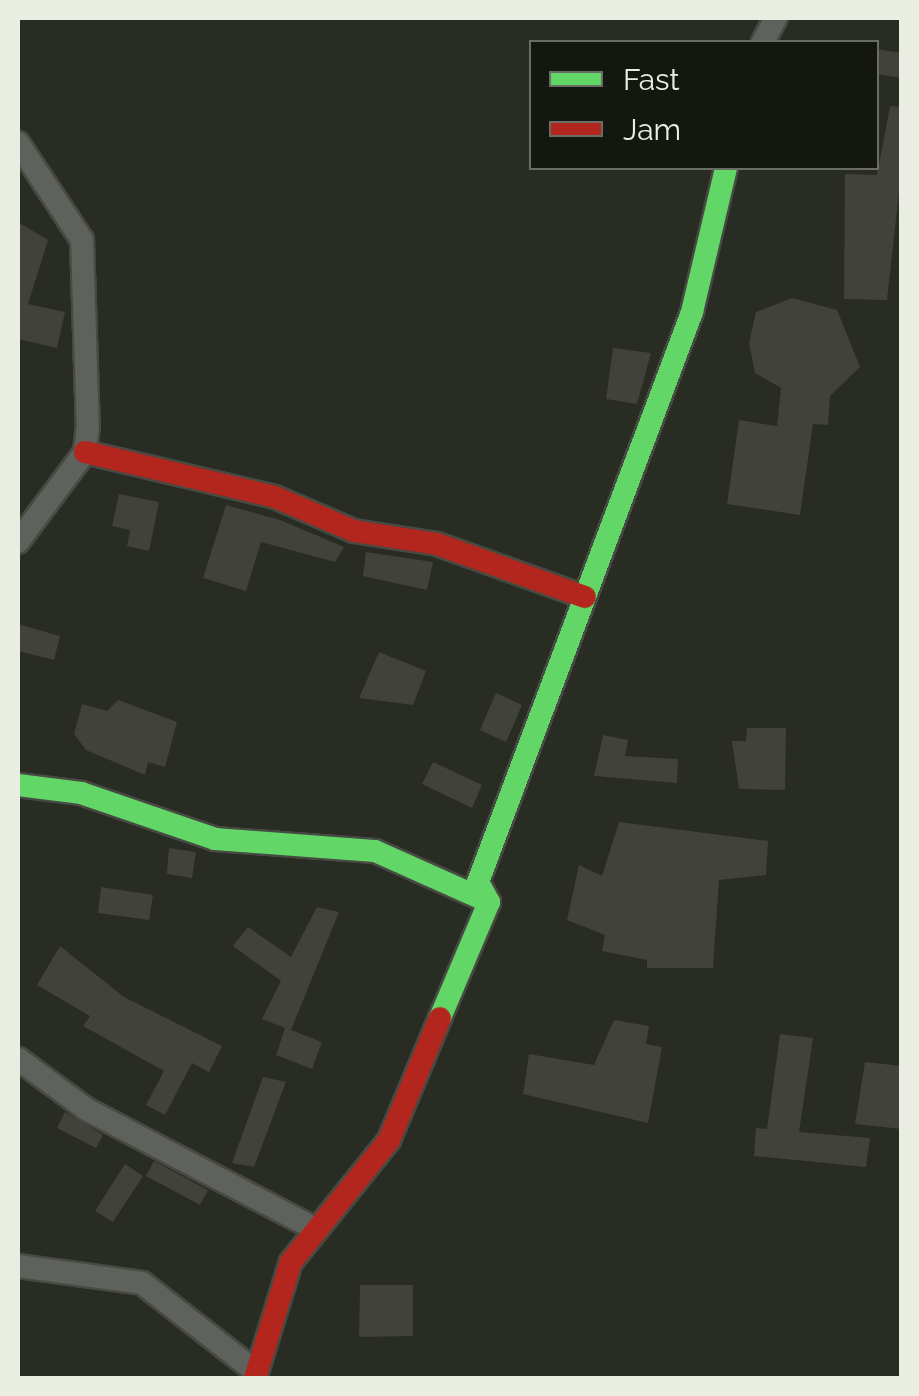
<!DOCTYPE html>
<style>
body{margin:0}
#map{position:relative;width:919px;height:1396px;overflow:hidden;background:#292c23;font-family:Raleway,sans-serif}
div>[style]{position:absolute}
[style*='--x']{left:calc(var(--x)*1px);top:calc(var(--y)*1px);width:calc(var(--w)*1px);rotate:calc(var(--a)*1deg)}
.building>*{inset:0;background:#40423b}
.roads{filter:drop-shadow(2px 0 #474a42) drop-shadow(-2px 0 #474a42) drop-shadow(0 2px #474a42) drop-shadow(0 -2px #474a42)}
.street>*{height:22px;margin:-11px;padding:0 11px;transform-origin:11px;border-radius:11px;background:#5f615d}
.fast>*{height:22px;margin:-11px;padding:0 11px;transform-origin:11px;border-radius:11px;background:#63d668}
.jam>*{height:22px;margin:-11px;padding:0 11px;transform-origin:11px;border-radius:11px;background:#b3261e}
span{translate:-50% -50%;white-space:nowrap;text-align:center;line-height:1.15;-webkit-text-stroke:8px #14170f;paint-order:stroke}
.frame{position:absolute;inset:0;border:20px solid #e9ede2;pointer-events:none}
.legend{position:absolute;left:529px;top:40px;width:350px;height:130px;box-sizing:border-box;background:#14170f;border:2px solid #696d63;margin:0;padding:12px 18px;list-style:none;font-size:30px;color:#e9ede2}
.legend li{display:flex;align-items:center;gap:20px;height:50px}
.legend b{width:50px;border:2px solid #696d63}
</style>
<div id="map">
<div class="building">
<div style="clip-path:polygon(876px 49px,902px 53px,902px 78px,876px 74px)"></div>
<div style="clip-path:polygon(890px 106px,902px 107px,902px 166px,887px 300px,844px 299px,845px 174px,877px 175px)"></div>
<div style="clip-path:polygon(18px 222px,48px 240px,28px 304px,65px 312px,57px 348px,18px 339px)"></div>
<div style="clip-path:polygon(792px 298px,837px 310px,860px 367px,830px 396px,828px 425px,813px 424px,800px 515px,727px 504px,739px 420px,777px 426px,781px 388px,755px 373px,749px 343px,756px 312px)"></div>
<div style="clip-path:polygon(613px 348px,651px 353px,637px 404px,606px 399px)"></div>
<div style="clip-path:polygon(119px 494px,159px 502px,149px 551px,127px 546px,130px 530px,112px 526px)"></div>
<div style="clip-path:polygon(226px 505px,280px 520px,344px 547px,335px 562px,261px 542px,246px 591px,203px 578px)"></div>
<div style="clip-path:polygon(366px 552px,433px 562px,427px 590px,363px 576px)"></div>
<div style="clip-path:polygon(18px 624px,60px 636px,54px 660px,18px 651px)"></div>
<div style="clip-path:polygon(379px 652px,426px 671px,413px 705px,359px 698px)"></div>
<div style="clip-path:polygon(496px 693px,522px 705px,506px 742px,480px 730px)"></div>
<div style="clip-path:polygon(118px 700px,177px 722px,165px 767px,148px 762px,145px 775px,86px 750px,74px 734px,82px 704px,107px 711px)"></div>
<div style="clip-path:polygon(747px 728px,786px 728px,785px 790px,739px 789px,732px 741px,746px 741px)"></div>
<div style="clip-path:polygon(603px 735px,628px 740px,625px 756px,678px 759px,677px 783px,594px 776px)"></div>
<div style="clip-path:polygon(433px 762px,482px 785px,472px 808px,422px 784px)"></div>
<div style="clip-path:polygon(619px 822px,768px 841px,766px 875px,719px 880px,713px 968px,647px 968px,647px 960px,602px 951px,605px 935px,567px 920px,579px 865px,602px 876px)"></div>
<div style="clip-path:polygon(169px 848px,196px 852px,192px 878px,167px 874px)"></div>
<div style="clip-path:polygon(101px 887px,153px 895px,149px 920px,98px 913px)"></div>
<div style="clip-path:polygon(317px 907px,339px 912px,291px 1030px,322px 1042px,312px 1069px,276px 1055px,285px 1028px,262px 1019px,281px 981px,233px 946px,248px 927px,291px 957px)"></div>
<div style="clip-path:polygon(60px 946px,124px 997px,222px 1046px,209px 1072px,192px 1063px,165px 1115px,146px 1105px,164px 1071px,83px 1026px,90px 1016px,37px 985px)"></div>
<div style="clip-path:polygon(614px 1020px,649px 1026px,646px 1044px,662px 1047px,648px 1123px,523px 1094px,529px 1054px,594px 1065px)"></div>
<div style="clip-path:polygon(780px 1034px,813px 1038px,799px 1132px,870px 1138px,866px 1167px,754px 1156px,756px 1128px,767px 1129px)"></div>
<div style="clip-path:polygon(865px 1062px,902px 1066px,902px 1129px,855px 1124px)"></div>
<div style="clip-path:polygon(263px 1077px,286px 1082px,254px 1167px,232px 1163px)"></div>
<div style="clip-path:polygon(65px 1112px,103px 1135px,96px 1148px,57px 1128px)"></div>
<div style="clip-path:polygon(154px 1161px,208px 1190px,200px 1205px,146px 1176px)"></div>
<div style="clip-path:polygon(125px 1164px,143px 1176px,113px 1222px,95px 1211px)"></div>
<div style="clip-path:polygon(360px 1285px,413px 1285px,413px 1336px,359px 1337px)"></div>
</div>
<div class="roads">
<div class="street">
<div style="--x:763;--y:42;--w:27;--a:-62"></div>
<div style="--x:18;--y:143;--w:116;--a:56.6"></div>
<div style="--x:82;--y:240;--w:186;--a:88.2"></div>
<div style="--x:88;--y:426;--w:26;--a:97"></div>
<div style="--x:85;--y:452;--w:112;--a:126.7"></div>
<div style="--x:18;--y:1059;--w:84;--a:36.3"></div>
<div style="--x:86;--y:1109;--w:255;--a:27.6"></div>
<div style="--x:18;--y:1266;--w:125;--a:7.8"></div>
<div style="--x:142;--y:1283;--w:143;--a:37.9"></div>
</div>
<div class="fast">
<div style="--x:18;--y:785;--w:64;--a:7.2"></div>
<div style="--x:81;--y:793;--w:142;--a:18.9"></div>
<div style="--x:215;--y:839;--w:160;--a:4.3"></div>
<div style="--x:375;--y:851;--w:125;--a:24.1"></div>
<div style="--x:440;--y:1018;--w:126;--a:-67.1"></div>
<div style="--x:489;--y:902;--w:23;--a:-119"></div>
<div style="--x:478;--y:882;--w:609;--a:-69.42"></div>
<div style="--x:692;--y:312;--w:148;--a:-76.7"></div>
</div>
<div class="jam">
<div style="--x:85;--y:452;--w:195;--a:13.3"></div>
<div style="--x:275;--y:497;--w:86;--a:23.3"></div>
<div style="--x:354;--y:531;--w:84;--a:8.9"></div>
<div style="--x:437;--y:544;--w:157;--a:19.7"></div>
<div style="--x:255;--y:1378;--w:121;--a:-72.8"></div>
<div style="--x:291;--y:1262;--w:156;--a:-51.2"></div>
<div style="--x:389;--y:1140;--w:132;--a:-67.3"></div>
</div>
</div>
<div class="frame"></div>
<ul class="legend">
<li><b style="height:12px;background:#63d668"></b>Fast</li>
<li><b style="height:12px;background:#b3261e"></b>Jam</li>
</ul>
</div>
